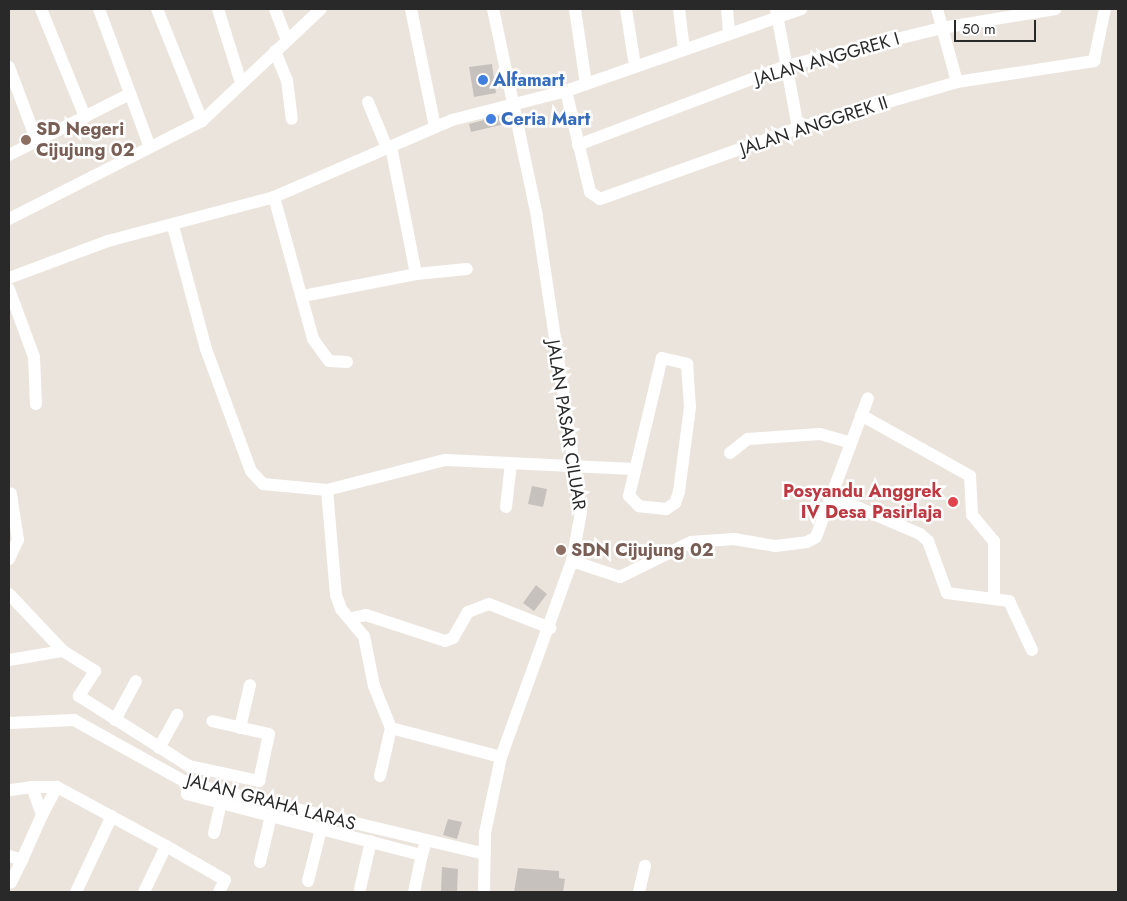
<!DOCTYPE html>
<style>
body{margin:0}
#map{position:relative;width:1127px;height:901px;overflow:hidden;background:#ebe4dc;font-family:Jost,sans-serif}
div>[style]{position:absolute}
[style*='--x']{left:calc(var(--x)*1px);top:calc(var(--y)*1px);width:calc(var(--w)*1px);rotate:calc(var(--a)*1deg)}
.building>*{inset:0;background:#c6c1bc}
.minor>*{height:12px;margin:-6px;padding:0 6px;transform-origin:6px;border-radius:6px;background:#fff}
.dots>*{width:14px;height:14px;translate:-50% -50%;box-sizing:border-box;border:2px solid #fff;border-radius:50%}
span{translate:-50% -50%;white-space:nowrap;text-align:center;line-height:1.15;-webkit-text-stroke:5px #fff;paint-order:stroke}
.street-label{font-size:18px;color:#292929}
.shop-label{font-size:18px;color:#366cbe;font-weight:700}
.left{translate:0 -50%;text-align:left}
.education-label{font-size:18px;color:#785e54;font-weight:700}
.health-label{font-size:18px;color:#be3a42;font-weight:700}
.right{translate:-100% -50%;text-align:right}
.frame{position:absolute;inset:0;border:10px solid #292929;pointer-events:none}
.scale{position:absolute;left:954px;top:20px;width:82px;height:22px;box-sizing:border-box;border:2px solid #292929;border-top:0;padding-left:6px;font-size:15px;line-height:18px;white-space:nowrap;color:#292929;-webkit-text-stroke:4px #fff;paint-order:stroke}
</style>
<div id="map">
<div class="building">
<div style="clip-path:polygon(492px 64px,496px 93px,474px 97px,469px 67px)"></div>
<div style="clip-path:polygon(507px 114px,509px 123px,471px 132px,469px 124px)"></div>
<div style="clip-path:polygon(532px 486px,547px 489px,543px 507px,528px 504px)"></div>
<div style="clip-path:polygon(536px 585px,547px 594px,534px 611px,523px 603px)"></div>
<div style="clip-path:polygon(448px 819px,462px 822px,457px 839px,443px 835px)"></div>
<div style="clip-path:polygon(442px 867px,458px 869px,457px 892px,441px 892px)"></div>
<div style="clip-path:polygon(518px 868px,559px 871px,559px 878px,565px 879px,563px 892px,514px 892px)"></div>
</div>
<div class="minor">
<div style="--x:41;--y:9;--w:117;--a:67.8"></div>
<div style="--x:99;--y:9;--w:145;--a:69.8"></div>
<div style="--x:157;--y:9;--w:121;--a:68.1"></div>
<div style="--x:218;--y:9;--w:77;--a:72.7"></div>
<div style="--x:275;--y:9;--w:33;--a:69"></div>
<div style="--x:411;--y:9;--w:120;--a:78.5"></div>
<div style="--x:575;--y:9;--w:76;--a:81.7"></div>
<div style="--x:626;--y:9;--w:58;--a:81"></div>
<div style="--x:679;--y:9;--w:38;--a:83"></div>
<div style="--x:727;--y:9;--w:23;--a:85"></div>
<div style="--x:776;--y:9;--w:121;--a:79.5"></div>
<div style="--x:937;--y:9;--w:76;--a:74.7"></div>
<div style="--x:275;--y:51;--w:31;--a:68"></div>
<div style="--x:287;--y:80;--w:39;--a:83"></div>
<div style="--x:9;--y:67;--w:80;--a:69.5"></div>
<div style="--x:566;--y:91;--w:104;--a:76.6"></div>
<div style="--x:590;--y:192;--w:12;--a:35"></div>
<div style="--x:600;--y:199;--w:210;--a:-19.7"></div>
<div style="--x:798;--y:128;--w:166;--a:-16.1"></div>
<div style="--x:957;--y:82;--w:139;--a:-8.7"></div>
<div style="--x:1094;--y:61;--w:53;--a:-78.1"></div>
<div style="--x:368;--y:102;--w:50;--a:67.6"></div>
<div style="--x:578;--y:145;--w:222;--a:-20.8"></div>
<div style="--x:786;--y:66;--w:161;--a:-13.7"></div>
<div style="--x:942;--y:28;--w:115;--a:-9.5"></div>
<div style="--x:9;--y:155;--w:136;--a:-26.8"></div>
<div style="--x:274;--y:197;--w:147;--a:74.6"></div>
<div style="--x:313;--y:339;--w:27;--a:54"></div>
<div style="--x:329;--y:361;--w:18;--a:3"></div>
<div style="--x:9;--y:219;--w:216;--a:-26.9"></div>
<div style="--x:202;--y:121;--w:163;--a:-43.3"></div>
<div style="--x:173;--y:226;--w:127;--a:75"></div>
<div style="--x:206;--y:349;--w:130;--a:69.8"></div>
<div style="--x:251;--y:471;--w:18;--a:47"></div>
<div style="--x:263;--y:484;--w:64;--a:5.4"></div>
<div style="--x:327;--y:490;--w:122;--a:-14.3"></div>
<div style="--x:445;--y:460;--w:189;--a:2.7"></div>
<div style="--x:416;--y:274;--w:51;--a:-5.6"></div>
<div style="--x:9;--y:278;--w:106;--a:-20.5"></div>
<div style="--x:108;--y:241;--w:172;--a:-14.8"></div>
<div style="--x:274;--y:197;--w:194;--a:-23.4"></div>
<div style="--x:452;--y:120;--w:118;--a:-14.3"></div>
<div style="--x:566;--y:91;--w:249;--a:-19.2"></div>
<div style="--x:9;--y:289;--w:72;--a:69.8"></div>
<div style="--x:34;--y:357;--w:47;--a:87.6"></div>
<div style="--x:303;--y:296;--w:115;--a:-11"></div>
<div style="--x:416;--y:274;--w:130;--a:-101.1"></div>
<div style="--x:662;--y:358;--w:26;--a:13"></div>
<div style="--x:687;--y:364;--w:43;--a:86"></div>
<div style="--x:690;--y:407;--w:86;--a:97.4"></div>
<div style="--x:679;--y:492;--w:12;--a:110"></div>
<div style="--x:675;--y:503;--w:11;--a:146"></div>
<div style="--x:666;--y:509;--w:27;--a:-174"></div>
<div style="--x:639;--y:506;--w:14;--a:-135"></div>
<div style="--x:629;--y:496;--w:142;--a:-76.6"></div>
<div style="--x:861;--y:415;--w:125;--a:29.2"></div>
<div style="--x:970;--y:476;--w:39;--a:87"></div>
<div style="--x:972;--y:515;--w:34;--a:50"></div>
<div style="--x:994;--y:541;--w:56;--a:90"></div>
<div style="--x:730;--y:453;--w:23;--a:-38"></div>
<div style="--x:748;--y:439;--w:72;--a:-4"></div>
<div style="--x:820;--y:434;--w:32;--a:16"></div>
<div style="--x:327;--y:490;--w:105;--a:85.1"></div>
<div style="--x:336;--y:595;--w:15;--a:70"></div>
<div style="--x:341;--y:609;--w:35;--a:50"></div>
<div style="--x:364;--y:636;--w:51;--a:78.7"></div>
<div style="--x:374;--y:686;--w:45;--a:68"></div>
<div style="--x:391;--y:728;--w:114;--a:14.8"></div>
<div style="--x:831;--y:496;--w:97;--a:23.1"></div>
<div style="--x:920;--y:534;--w:11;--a:41"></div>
<div style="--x:928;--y:541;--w:55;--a:69.9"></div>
<div style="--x:947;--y:593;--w:63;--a:7.4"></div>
<div style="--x:1009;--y:601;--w:54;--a:64.9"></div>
<div style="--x:506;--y:507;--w:44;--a:-83.5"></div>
<div style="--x:9;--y:559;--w:21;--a:-65"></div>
<div style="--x:18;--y:540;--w:47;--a:-98.7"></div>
<div style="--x:572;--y:561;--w:51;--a:18.4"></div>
<div style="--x:620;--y:577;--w:79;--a:-26.2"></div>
<div style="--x:691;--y:542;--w:43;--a:-4"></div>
<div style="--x:734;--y:539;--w:42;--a:9.7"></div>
<div style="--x:775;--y:546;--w:32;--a:-7"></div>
<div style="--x:807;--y:542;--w:10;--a:-29"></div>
<div style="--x:816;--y:537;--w:148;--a:-69.5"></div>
<div style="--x:9;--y:594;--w:79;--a:46.5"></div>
<div style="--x:63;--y:651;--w:38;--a:32"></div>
<div style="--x:95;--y:671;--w:30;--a:123"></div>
<div style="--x:79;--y:696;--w:130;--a:32.5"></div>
<div style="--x:189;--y:766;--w:72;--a:12.1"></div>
<div style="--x:259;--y:781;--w:48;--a:-78"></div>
<div style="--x:269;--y:734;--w:58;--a:-167.2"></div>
<div style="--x:352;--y:618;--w:14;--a:-12"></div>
<div style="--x:366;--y:615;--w:83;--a:18.2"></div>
<div style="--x:445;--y:641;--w:9;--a:-21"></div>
<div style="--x:453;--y:638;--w:30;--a:-60"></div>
<div style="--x:468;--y:612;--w:22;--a:-21"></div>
<div style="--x:489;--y:604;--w:66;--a:21.5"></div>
<div style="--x:9;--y:660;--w:55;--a:-9.5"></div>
<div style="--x:115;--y:720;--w:44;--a:-61.7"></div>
<div style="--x:9;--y:723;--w:65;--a:-2.6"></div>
<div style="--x:74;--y:720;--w:129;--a:29.1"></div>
<div style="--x:187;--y:783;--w:306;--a:13.4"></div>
<div style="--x:240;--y:728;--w:44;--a:-76.9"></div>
<div style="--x:159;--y:748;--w:38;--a:-61"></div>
<div style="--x:380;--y:776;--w:49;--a:-77.1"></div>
<div style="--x:187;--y:783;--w:11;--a:90"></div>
<div style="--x:187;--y:794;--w:243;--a:14.6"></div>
<div style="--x:422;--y:855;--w:15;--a:-74"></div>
<div style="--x:32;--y:787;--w:25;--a:0"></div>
<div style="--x:57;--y:787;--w:124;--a:28.4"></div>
<div style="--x:166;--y:846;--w:68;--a:30"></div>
<div style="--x:225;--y:880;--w:13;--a:117"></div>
<div style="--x:11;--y:790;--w:21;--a:-8"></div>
<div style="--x:32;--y:787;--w:30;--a:70"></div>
<div style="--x:42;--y:815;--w:49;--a:114"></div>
<div style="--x:42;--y:815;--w:32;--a:-62"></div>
<div style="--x:214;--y:833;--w:31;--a:-77"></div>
<div style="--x:9;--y:856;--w:14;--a:17"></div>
<div style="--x:22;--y:860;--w:25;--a:116"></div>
<div style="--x:260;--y:862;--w:47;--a:-76.6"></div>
<div style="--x:308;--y:881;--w:54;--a:-76"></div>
<div style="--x:360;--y:889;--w:49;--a:-77.1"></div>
<div style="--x:76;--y:892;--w:84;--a:-64.7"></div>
<div style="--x:144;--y:892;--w:51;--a:-64.4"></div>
<div style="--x:414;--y:892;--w:38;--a:-78"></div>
<div style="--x:484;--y:892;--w:59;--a:-89"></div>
<div style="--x:485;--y:833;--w:78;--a:-78.1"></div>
<div style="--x:501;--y:757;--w:208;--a:-70.1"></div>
<div style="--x:572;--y:561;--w:50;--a:-79.6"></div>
<div style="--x:581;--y:512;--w:299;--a:-98.5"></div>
<div style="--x:537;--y:216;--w:212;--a:-102"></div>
<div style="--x:639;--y:892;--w:27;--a:-77"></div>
</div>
<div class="dots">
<div style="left:483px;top:80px;background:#3f7fe0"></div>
<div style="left:491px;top:119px;background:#3f7fe0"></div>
<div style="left:26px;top:140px;background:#8d6e63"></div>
<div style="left:953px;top:502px;background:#e0444e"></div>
<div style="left:561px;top:550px;background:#8d6e63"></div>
</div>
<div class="street-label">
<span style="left:827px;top:59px;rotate:-16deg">JALAN ANGGREK I</span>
<span style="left:814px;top:126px;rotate:-18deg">JALAN ANGGREK II</span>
<span style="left:566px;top:425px;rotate:81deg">JALAN PASAR CILUAR</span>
<span style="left:271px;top:802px;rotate:15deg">JALAN GRAHA LARAS</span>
</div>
<div class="shop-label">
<span class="left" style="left:493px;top:80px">Alfamart</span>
<span class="left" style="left:501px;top:119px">Ceria Mart</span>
</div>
<div class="education-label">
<span class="left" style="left:36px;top:140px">SD Negeri<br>Cijujung 02</span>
<span class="left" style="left:571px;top:550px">SDN Cijujung 02</span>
</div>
<div class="health-label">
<span class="right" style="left:942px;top:502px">Posyandu Anggrek<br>IV Desa Pasirlaja</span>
</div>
<div class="frame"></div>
<div class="scale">50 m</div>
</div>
